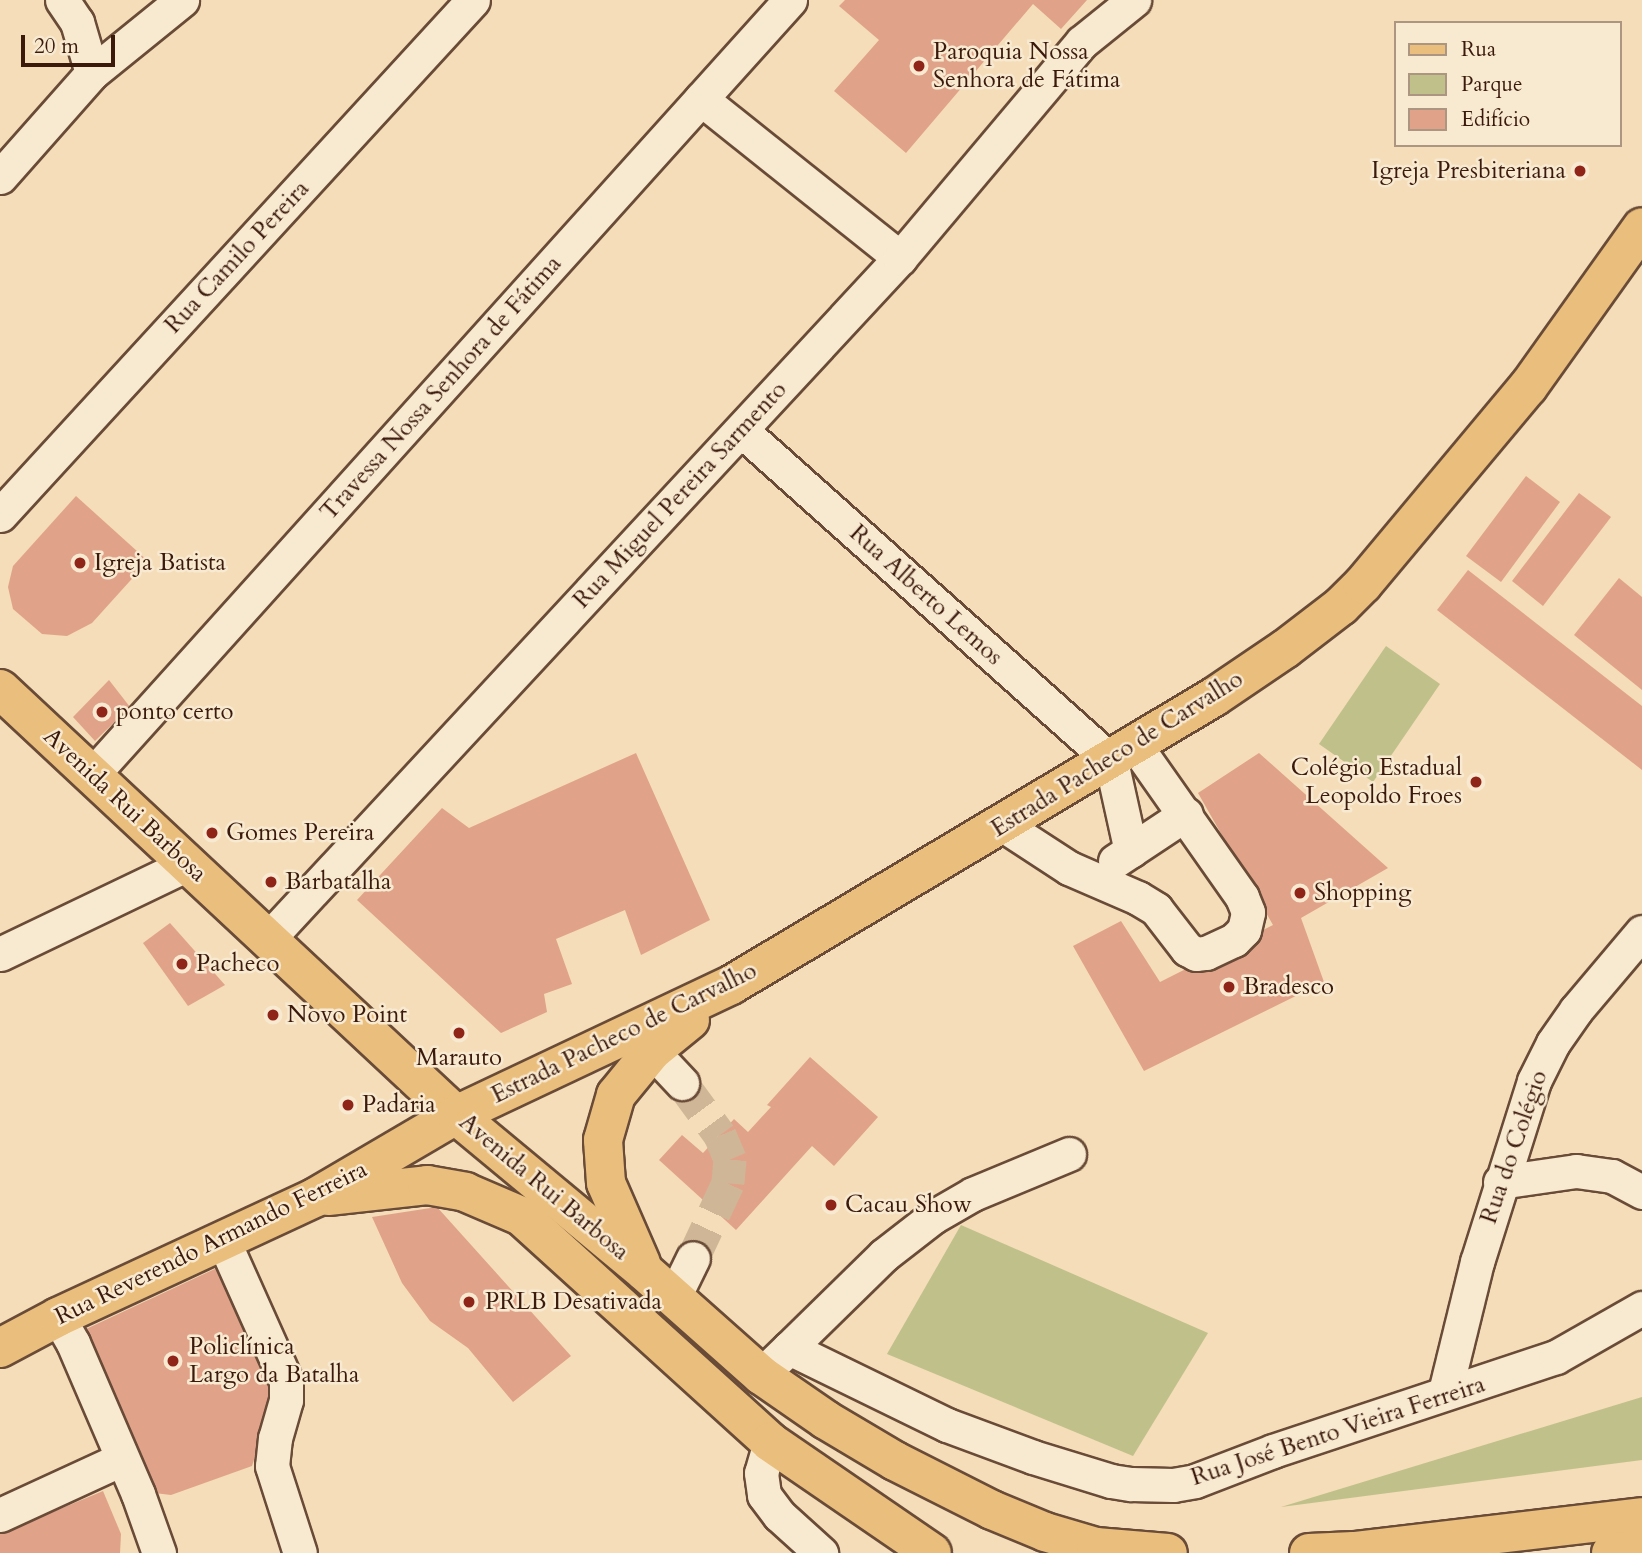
<!DOCTYPE html>
<meta charset="utf-8">
<style>
body{margin:0}
#map{position:relative;width:1642px;height:1553px;overflow:hidden;background:#f4ddb8;font-family:Cardo,serif}
div>[style]{position:absolute}
[style*='--x']{left:calc(var(--x)*1px);top:calc(var(--y)*1px);width:calc(var(--w)*1px);rotate:calc(var(--a)*1deg)}
.green>*{inset:0;background:#c0c08b}
.building>*{inset:0;background:#e0a389}
.minor-tunnel>*{height:33px;margin-top:-16.5px;transform-origin:0;background:repeating-linear-gradient(90deg,#cfb696 0 33px,transparent 0 50px)}
.roads{filter:drop-shadow(2px 0 #694b37) drop-shadow(-2px 0 #694b37) drop-shadow(0 2px #694b37) drop-shadow(0 -2px #694b37)}
.minor>*{height:33px;margin:-16.5px;padding:0 16.5px;transform-origin:16.5px;border-radius:16.5px;background:#f8e9d1}
.major>*{height:38px;margin:-19px;padding:0 19px;transform-origin:19px;border-radius:19px;background:#eabe7c}
.dots>*{width:19px;height:19px;translate:-50% -50%;box-sizing:border-box;border:4px solid #f8e9d1;border-radius:50%}
span{translate:-50% -50%;white-space:nowrap;text-align:center;line-height:1.15;-webkit-text-stroke:5px #f8e9d1;paint-order:stroke}
.poi-label{font-size:24px;color:#3b1a0c}
.left{translate:0 -50%;text-align:left}
.right{translate:-100% -50%;text-align:right}
.street-label{font-size:24px;color:#3b1a0c}
.legend{position:absolute;left:1394px;top:21px;width:228px;height:126px;box-sizing:border-box;background:#f8e9d1;border:2px solid #ac9682;margin:0;padding:9px 12px;list-style:none;font-size:21px;color:#3b1a0c}
.legend li{display:flex;align-items:center;gap:14px;height:35px}
.legend b{width:35px;border:2px solid #ac9682}
.scale{position:absolute;left:21px;top:35px;width:94px;height:32px;box-sizing:border-box;border:4px solid #3b1a0c;border-top:0;padding-left:9px;font-size:21px;line-height:24px;white-space:nowrap;color:#3b1a0c;-webkit-text-stroke:5px #f8e9d1;paint-order:stroke}
</style>
<div id="map">
<div class="green">
<div style="clip-path:polygon(1386px 646px,1440px 684px,1373px 782px,1319px 744px)"></div>
<div style="clip-path:polygon(961px 1225px,1208px 1333px,1133px 1456px,887px 1354px)"></div>
<div style="clip-path:polygon(1642px 1397px,1642px 1460px,1281px 1507px)"></div>
</div>
<div class="building">
<div style="clip-path:polygon(845px 0,1087px 0,1061px 29px,1033px 4px,906px 153px,834px 91px,879px 40px,839px 6px)"></div>
<div style="clip-path:polygon(1526px 476px,1560px 502px,1501px 582px,1466px 556px)"></div>
<div style="clip-path:polygon(1579px 493px,1611px 517px,1543px 606px,1512px 581px)"></div>
<div style="clip-path:polygon(76px 496px,148px 561px,92px 623px,67px 636px,42px 634px,13px 609px,8px 587px,13px 566px)"></div>
<div style="clip-path:polygon(1468px 570px,1642px 706px,1642px 770px,1437px 610px)"></div>
<div style="clip-path:polygon(1619px 578px,1642px 597px,1642px 690px,1574px 635px)"></div>
<div style="clip-path:polygon(109px 680px,130px 707px,95px 741px,73px 717px)"></div>
<div style="clip-path:polygon(636px 753px,710px 920px,641px 955px,625px 910px,556px 939px,572px 984px,544px 994px,547px 1012px,501px 1033px,357px 900px,442px 808px,469px 828px)"></div>
<div style="clip-path:polygon(1259px 753px,1388px 868px,1301px 918px,1324px 982px,1144px 1071px,1073px 946px,1121px 921px,1160px 982px,1273px 925px,1198px 793px)"></div>
<div style="clip-path:polygon(170px 923px,225px 985px,188px 1006px,143px 943px)"></div>
<div style="clip-path:polygon(810px 1057px,878px 1117px,834px 1166px,812px 1146px,736px 1230px,659px 1160px,682px 1135px,703px 1153px,734px 1119px,748px 1132px,771px 1107px,767px 1105px)"></div>
<div style="clip-path:polygon(437px 1207px,571px 1356px,513px 1402px,468px 1348px,430px 1321px,402px 1283px,372px 1217px)"></div>
<div style="clip-path:polygon(219px 1267px,277px 1385px,252px 1466px,171px 1495px,138px 1491px,71px 1336px)"></div>
<div style="clip-path:polygon(103px 1491px,121px 1534px,120px 1553px,0 1553px,0 1534px)"></div>
</div>
<div class="minor-tunnel">
<div style="--x:682;--y:1083;--w:64;--a:53.8"></div>
<div style="--x:720;--y:1135;--w:26;--a:67"></div>
<div style="--x:730;--y:1159;--w:24;--a:95"></div>
<div style="--x:728;--y:1183;--w:83;--a:115"></div>
</div>
<div class="roads">
<div class="minor">
<div style="--x:62;--y:0;--w:27;--a:56"></div>
<div style="--x:77;--y:22;--w:53;--a:73.6"></div>
<div style="--x:701;--y:99;--w:255;--a:38.6"></div>
<div style="--x:0;--y:177;--w:139;--a:-48.5"></div>
<div style="--x:92;--y:73;--w:116;--a:-39"></div>
<div style="--x:741;--y:430;--w:496;--a:41.8"></div>
<div style="--x:1111;--y:761;--w:92;--a:77.5"></div>
<div style="--x:0;--y:515;--w:699;--a:-47.43"></div>
<div style="--x:92;--y:775;--w:1043;--a:-47.99"></div>
<div style="--x:1003;--y:825;--w:79;--a:33.1"></div>
<div style="--x:1069;--y:868;--w:75;--a:23.5"></div>
<div style="--x:1138;--y:898;--w:21;--a:31"></div>
<div style="--x:1156;--y:909;--w:51;--a:52.2"></div>
<div style="--x:1187;--y:949;--w:10;--a:29"></div>
<div style="--x:1196;--y:954;--w:10;--a:-6"></div>
<div style="--x:1206;--y:953;--w:31;--a:-25"></div>
<div style="--x:1234;--y:940;--w:14;--a:-45"></div>
<div style="--x:1244;--y:930;--w:18;--a:-77"></div>
<div style="--x:1248;--y:912;--w:16;--a:-112"></div>
<div style="--x:1242;--y:897;--w:184;--a:-125.1"></div>
<div style="--x:1115;--y:861;--w:85;--a:-33.5"></div>
<div style="--x:268;--y:939;--w:929;--a:-47.14"></div>
<div style="--x:900;--y:258;--w:282;--a:-49.9"></div>
<div style="--x:1082;--y:42;--w:67;--a:-38.9"></div>
<div style="--x:0;--y:954;--w:208;--a:-25.6"></div>
<div style="--x:652;--y:1051;--w:44;--a:46.8"></div>
<div style="--x:1500;--y:1182;--w:77;--a:-8.2"></div>
<div style="--x:1576;--y:1171;--w:36;--a:8"></div>
<div style="--x:1612;--y:1176;--w:34;--a:28"></div>
<div style="--x:223;--y:1240;--w:154;--a:65.9"></div>
<div style="--x:286;--y:1381;--w:19;--a:90"></div>
<div style="--x:286;--y:1400;--w:40;--a:106"></div>
<div style="--x:275;--y:1438;--w:28;--a:96"></div>
<div style="--x:272;--y:1466;--w:91;--a:72.2"></div>
<div style="--x:674;--y:1297;--w:43;--a:-64"></div>
<div style="--x:58;--y:1317;--w:30;--a:60"></div>
<div style="--x:73;--y:1343;--w:164;--a:66.7"></div>
<div style="--x:138;--y:1494;--w:63;--a:70.4"></div>
<div style="--x:789;--y:1348;--w:133;--a:-44.4"></div>
<div style="--x:884;--y:1255;--w:62;--a:-37.8"></div>
<div style="--x:933;--y:1217;--w:46;--a:-29.9"></div>
<div style="--x:973;--y:1194;--w:104;--a:-22.6"></div>
<div style="--x:761;--y:1375;--w:39;--a:-44"></div>
<div style="--x:789;--y:1348;--w:176;--a:26"></div>
<div style="--x:947;--y:1425;--w:92;--a:20.4"></div>
<div style="--x:1033;--y:1457;--w:82;--a:17.1"></div>
<div style="--x:1111;--y:1481;--w:20;--a:9"></div>
<div style="--x:1131;--y:1484;--w:42;--a:1.4"></div>
<div style="--x:1173;--y:1485;--w:22;--a:-10"></div>
<div style="--x:1195;--y:1481;--w:84;--a:-21"></div>
<div style="--x:1273;--y:1451;--w:298;--a:-18.4"></div>
<div style="--x:1556;--y:1357;--w:99;--a:-29.7"></div>
<div style="--x:1445;--y:1392;--w:134;--a:-76.2"></div>
<div style="--x:1477;--y:1262;--w:190;--a:-72.5"></div>
<div style="--x:1534;--y:1081;--w:42;--a:-63.4"></div>
<div style="--x:1553;--y:1043;--w:40;--a:-55.1"></div>
<div style="--x:1576;--y:1010;--w:102;--a:-49.8"></div>
<div style="--x:770;--y:1442;--w:32;--a:106"></div>
<div style="--x:761;--y:1473;--w:22;--a:82"></div>
<div style="--x:764;--y:1495;--w:25;--a:53"></div>
<div style="--x:779;--y:1515;--w:57;--a:42.1"></div>
<div style="--x:0;--y:1515;--w:134;--a:-24.7"></div>
</div>
<div class="major">
<div style="--x:0;--y:689;--w:624;--a:43.05"></div>
<div style="--x:456;--y:1115;--w:244;--a:39.7"></div>
<div style="--x:644;--y:1271;--w:157;--a:41.6"></div>
<div style="--x:761;--y:1375;--w:79;--a:34.7"></div>
<div style="--x:826;--y:1420;--w:80;--a:30.7"></div>
<div style="--x:895;--y:1461;--w:109;--a:26.8"></div>
<div style="--x:992;--y:1510;--w:57;--a:22.5"></div>
<div style="--x:1045;--y:1532;--w:53;--a:16.4"></div>
<div style="--x:1096;--y:1547;--w:72;--a:4.8"></div>
<div style="--x:328;--y:1196;--w:100;--a:-6.3"></div>
<div style="--x:427;--y:1185;--w:39;--a:10"></div>
<div style="--x:465;--y:1192;--w:61;--a:23.2"></div>
<div style="--x:521;--y:1216;--w:336;--a:42.2"></div>
<div style="--x:770;--y:1442;--w:196;--a:34.4"></div>
<div style="--x:641;--y:1263;--w:87;--a:-113.6"></div>
<div style="--x:606;--y:1183;--w:43;--a:-94"></div>
<div style="--x:603;--y:1140;--w:47;--a:-73.9"></div>
<div style="--x:616;--y:1095;--w:57;--a:-50.7"></div>
<div style="--x:652;--y:1051;--w:49;--a:-39.2"></div>
<div style="--x:0;--y:1348;--w:66;--a:-28.1"></div>
<div style="--x:58;--y:1317;--w:285;--a:-24.9"></div>
<div style="--x:316;--y:1197;--w:162;--a:-30.4"></div>
<div style="--x:456;--y:1115;--w:304;--a:-25.3"></div>
<div style="--x:731;--y:985;--w:562;--a:-30.81"></div>
<div style="--x:1214;--y:697;--w:86;--a:-34.1"></div>
<div style="--x:1285;--y:649;--w:71;--a:-37.5"></div>
<div style="--x:1341;--y:606;--w:31;--a:-45"></div>
<div style="--x:1363;--y:584;--w:257;--a:-50.1"></div>
<div style="--x:1528;--y:387;--w:196;--a:-54.5"></div>
<div style="--x:1309;--y:1553;--w:45;--a:-2.5"></div>
<div style="--x:1354;--y:1551;--w:290;--a:-6.7"></div>
<div style="--x:1611;--y:1553;--w:31;--a:-6"></div>
</div>
</div>
<div class="dots">
<div style="left:919px;top:66px;background:#8f2418"></div>
<div style="left:1580px;top:171px;background:#8f2418"></div>
<div style="left:80px;top:563px;background:#8f2418"></div>
<div style="left:102px;top:712px;background:#8f2418"></div>
<div style="left:1476px;top:782px;background:#8f2418"></div>
<div style="left:212px;top:833px;background:#8f2418"></div>
<div style="left:271px;top:882px;background:#8f2418"></div>
<div style="left:1300px;top:893px;background:#8f2418"></div>
<div style="left:182px;top:964px;background:#8f2418"></div>
<div style="left:1229px;top:987px;background:#8f2418"></div>
<div style="left:273px;top:1015px;background:#8f2418"></div>
<div style="left:459px;top:1033px;background:#8f2418"></div>
<div style="left:348px;top:1105px;background:#8f2418"></div>
<div style="left:831px;top:1205px;background:#8f2418"></div>
<div style="left:469px;top:1302px;background:#8f2418"></div>
<div style="left:173px;top:1361px;background:#8f2418"></div>
</div>
<div class="poi-label">
<span class="left" style="left:933px;top:66px">Paroquia Nossa<br>Senhora de Fátima</span>
<span class="right" style="left:1566px;top:171px">Igreja Presbiteriana</span>
<span class="left" style="left:94px;top:563px">Igreja Batista</span>
<span class="left" style="left:116px;top:712px">ponto certo</span>
<span class="right" style="left:1462px;top:782px">Colégio Estadual<br>Leopoldo Froes</span>
<span class="left" style="left:226px;top:833px">Gomes Pereira</span>
<span class="left" style="left:285px;top:882px">Barbatalha</span>
<span class="left" style="left:1314px;top:893px">Shopping</span>
<span class="left" style="left:196px;top:964px">Pacheco</span>
<span class="left" style="left:1243px;top:987px">Bradesco</span>
<span class="left" style="left:287px;top:1015px">Novo Point</span>
<span style="left:459px;top:1058px">Marauto</span>
<span class="left" style="left:362px;top:1105px">Padaria</span>
<span class="left" style="left:845px;top:1205px">Cacau Show</span>
<span class="left" style="left:485px;top:1302px">PRLB Desativada</span>
<span class="left" style="left:189px;top:1361px">Policlínica<br>Largo da Batalha</span>
</div>
<div class="street-label">
<span style="left:237px;top:257px;rotate:-47deg">Rua Camilo Pereira</span>
<span style="left:441px;top:388px;rotate:-48deg">Travessa Nossa Senhora de Fátima</span>
<span style="left:680px;top:495px;rotate:-47deg">Rua Miguel Pereira Sarmento</span>
<span style="left:926px;top:595px;rotate:42deg">Rua Alberto Lemos</span>
<span style="left:1117px;top:754px;rotate:-32deg">Estrada Pacheco de Carvalho</span>
<span style="left:125px;top:805px;rotate:43deg">Avenida Rui Barbosa</span>
<span style="left:624px;top:1033px;rotate:-26deg">Estrada Pacheco de Carvalho</span>
<span style="left:1514px;top:1147px;rotate:-71deg">Rua do Colégio</span>
<span style="left:544px;top:1187px;rotate:40deg">Avenida Rui Barbosa</span>
<span style="left:211px;top:1243px;rotate:-26deg">Rua Reverendo Armando Ferreira</span>
<span style="left:1338px;top:1431px;rotate:-18deg">Rua José Bento Vieira Ferreira</span>
</div>
<ul class="legend">
<li><b style="height:9px;background:#eabe7c"></b>Rua</li>
<li><b style="height:19px;background:#c0c08b"></b>Parque</li>
<li><b style="height:19px;background:#e0a389"></b>Edifício</li>
</ul>
<div class="scale">20 m</div>
</div>
